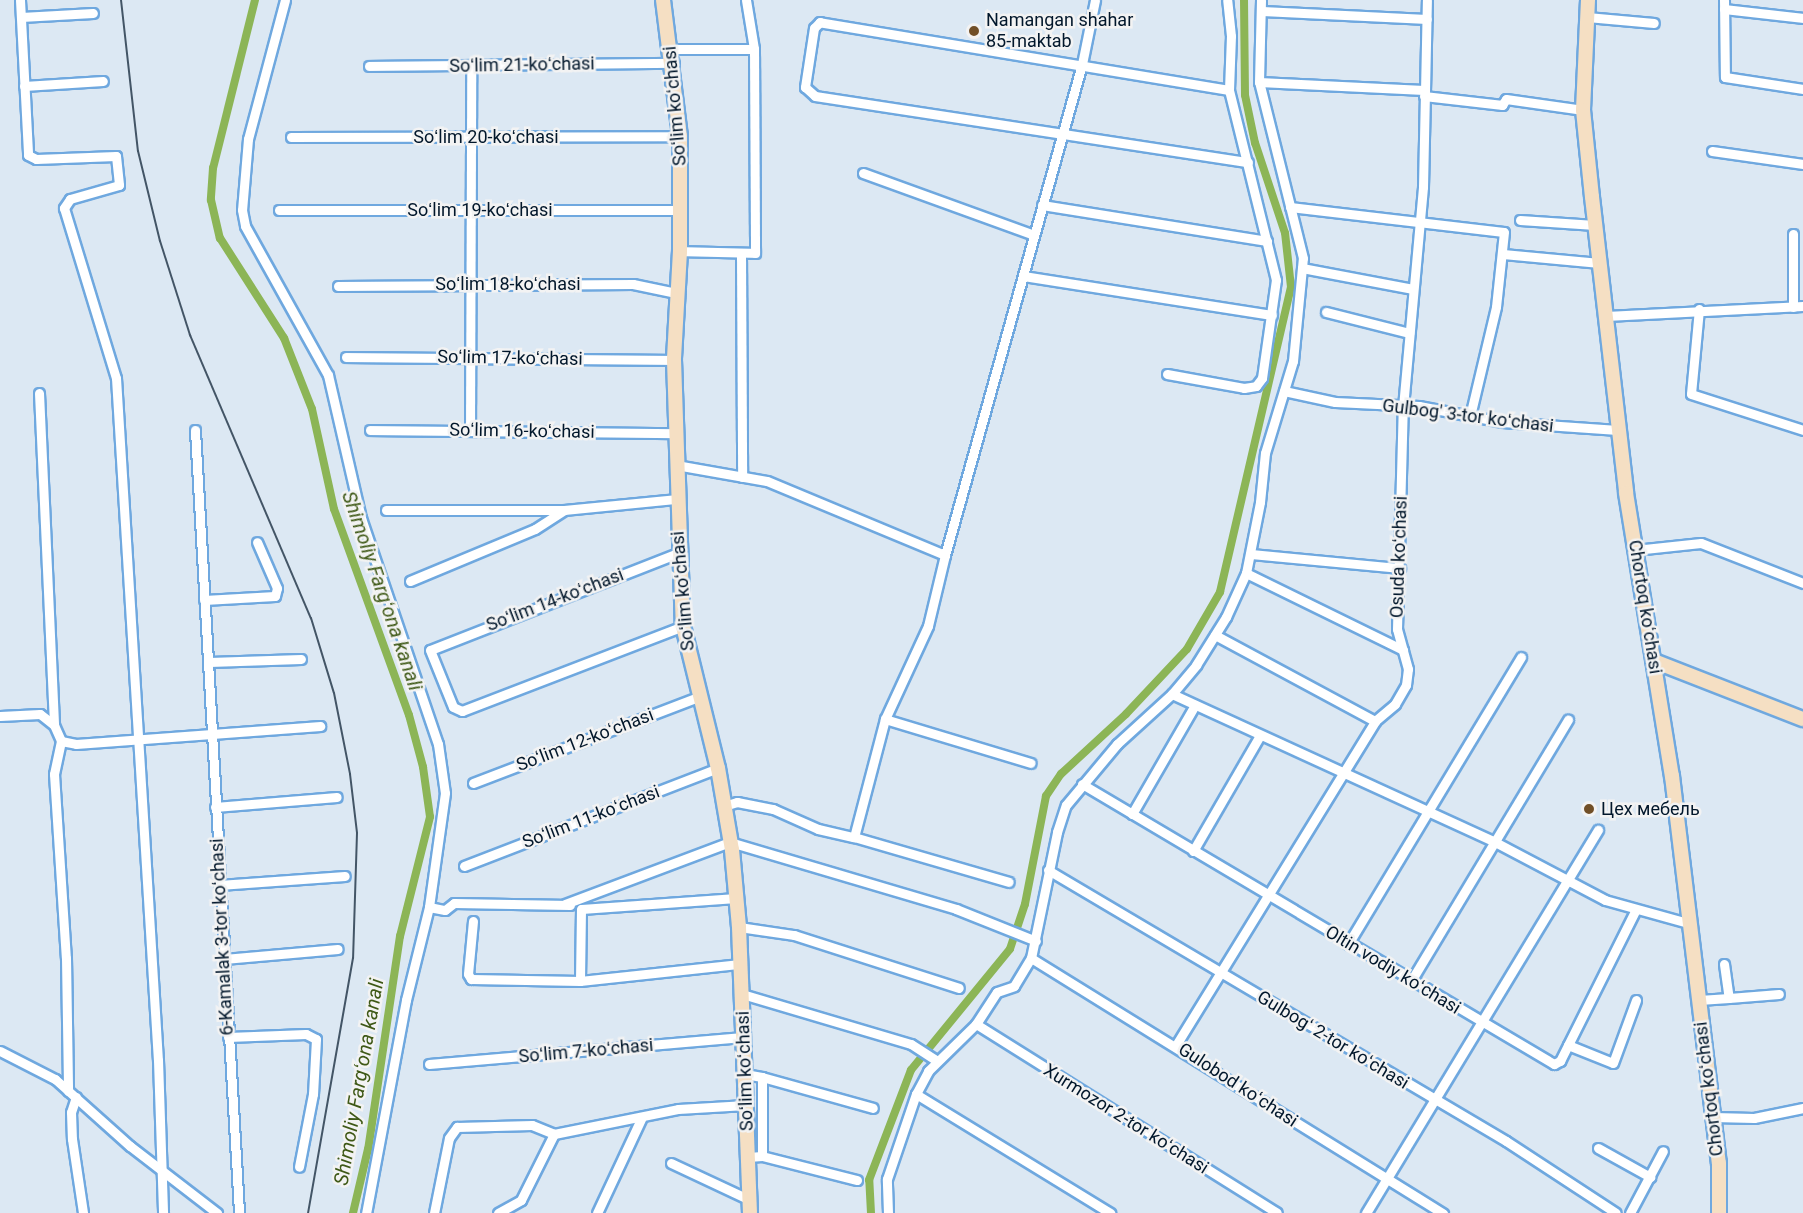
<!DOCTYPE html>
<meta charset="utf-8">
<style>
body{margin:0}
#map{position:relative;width:1803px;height:1213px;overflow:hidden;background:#dce8f3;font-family:Roboto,sans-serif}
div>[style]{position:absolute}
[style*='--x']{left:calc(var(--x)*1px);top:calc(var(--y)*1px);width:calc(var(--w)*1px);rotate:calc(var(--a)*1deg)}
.canal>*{height:8px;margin:-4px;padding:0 4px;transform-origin:4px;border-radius:4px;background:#8cb556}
.roads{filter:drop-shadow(2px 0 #6fa8df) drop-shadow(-2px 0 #6fa8df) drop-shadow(0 2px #6fa8df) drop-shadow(0 -2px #6fa8df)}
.street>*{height:9px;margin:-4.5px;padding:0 4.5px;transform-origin:4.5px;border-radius:4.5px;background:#fff}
.secondary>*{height:14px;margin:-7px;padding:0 7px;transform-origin:7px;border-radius:7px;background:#f5dfc3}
.rail>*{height:2px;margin:-1px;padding:0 1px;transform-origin:1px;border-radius:1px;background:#435566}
.dots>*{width:16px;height:16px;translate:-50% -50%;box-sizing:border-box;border:3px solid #f3f3f3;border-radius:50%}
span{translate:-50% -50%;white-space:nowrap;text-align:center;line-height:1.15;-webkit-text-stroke:5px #f3f3f3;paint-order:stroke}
.poi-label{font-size:18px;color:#02172b}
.left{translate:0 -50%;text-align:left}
.street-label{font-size:18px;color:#02172b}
.water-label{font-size:20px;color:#3f5917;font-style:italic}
</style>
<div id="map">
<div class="canal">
<div style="--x:255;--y:0;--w:173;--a:104"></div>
<div style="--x:213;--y:168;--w:32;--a:94"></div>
<div style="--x:211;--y:200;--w:39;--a:77"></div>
<div style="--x:220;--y:238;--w:119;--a:57.4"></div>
<div style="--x:284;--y:338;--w:76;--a:68.5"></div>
<div style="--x:312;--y:409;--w:102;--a:77.6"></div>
<div style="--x:334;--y:509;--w:219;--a:70"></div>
<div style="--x:409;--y:715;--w:54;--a:74.9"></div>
<div style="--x:423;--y:767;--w:50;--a:82"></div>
<div style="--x:430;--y:817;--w:123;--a:104.1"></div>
<div style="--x:400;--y:936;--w:215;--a:98.5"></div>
<div style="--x:368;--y:1149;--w:66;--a:103.2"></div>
<div style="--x:871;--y:1213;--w:33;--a:-93"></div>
<div style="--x:869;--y:1180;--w:118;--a:-69.1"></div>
<div style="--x:911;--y:1070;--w:156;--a:-50.7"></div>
<div style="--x:1010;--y:949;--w:47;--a:-71.6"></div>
<div style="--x:1025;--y:904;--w:110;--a:-79"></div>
<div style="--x:1046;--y:796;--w:27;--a:-56"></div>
<div style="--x:1061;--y:774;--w:88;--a:-42.7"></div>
<div style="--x:1126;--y:714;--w:89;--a:-46.8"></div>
<div style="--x:1187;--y:649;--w:66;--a:-59.9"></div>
<div style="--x:1220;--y:592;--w:313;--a:-76.9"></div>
<div style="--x:1291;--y:287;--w:54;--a:-96.3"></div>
<div style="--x:1285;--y:233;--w:95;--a:-108.4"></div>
<div style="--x:1255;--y:143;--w:49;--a:-101.8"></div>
<div style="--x:1245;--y:95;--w:95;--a:-90.6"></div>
</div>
<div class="roads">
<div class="street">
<div style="--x:20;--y:0;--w:155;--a:87"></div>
<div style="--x:28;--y:155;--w:9;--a:27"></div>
<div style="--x:36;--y:159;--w:80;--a:-2.1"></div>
<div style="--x:116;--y:156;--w:29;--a:84"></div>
<div style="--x:119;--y:185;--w:51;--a:164.1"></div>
<div style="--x:70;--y:199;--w:11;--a:124"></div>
<div style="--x:64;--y:208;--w:178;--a:73"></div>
<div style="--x:116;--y:378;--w:683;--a:86.48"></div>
<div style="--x:158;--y:1060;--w:153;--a:88.1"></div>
<div style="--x:285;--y:0;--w:144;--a:104.9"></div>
<div style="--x:248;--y:139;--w:71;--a:94.8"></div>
<div style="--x:242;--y:210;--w:16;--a:79"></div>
<div style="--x:245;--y:226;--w:171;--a:60.9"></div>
<div style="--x:328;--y:375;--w:147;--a:77"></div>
<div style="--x:361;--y:518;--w:239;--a:71.2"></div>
<div style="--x:438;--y:744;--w:49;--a:81.9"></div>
<div style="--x:445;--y:793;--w:115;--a:98"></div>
<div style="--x:429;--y:907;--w:96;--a:103.9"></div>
<div style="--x:406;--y:1000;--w:217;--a:100.6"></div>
<div style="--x:746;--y:0;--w:50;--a:80.7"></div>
<div style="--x:1724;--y:0;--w:77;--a:89.3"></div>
<div style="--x:1725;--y:77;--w:79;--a:8.7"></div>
<div style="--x:1724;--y:9;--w:80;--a:6.5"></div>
<div style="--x:1262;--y:11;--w:165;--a:2.8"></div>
<div style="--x:21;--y:17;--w:72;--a:-3.2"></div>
<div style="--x:1587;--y:17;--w:67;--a:5.1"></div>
<div style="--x:672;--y:49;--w:82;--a:0"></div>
<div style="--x:754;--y:49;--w:204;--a:89.7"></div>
<div style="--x:755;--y:253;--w:75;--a:-178.5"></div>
<div style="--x:369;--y:66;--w:305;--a:-0.6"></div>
<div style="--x:1259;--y:82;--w:165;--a:2.8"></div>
<div style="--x:24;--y:86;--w:79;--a:-3.6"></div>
<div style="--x:1229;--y:90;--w:415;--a:-170.6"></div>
<div style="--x:820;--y:22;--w:8;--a:135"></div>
<div style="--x:814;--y:28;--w:60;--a:98.7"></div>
<div style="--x:805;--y:87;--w:13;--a:42"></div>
<div style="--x:815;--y:96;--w:438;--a:8.7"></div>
<div style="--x:1424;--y:96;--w:79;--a:6.6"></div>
<div style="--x:1502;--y:105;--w:7;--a:-56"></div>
<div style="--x:1506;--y:99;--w:78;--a:8.1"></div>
<div style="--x:291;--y:137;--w:389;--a:-0.1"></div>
<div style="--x:1712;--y:151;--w:92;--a:8.1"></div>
<div style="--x:863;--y:173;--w:182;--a:19.9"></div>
<div style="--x:1042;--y:205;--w:228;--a:9.1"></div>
<div style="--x:1290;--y:207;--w:215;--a:6.7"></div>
<div style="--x:1504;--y:232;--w:75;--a:96.1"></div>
<div style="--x:1496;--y:307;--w:112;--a:103.4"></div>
<div style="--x:279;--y:210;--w:402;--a:0"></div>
<div style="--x:1520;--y:220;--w:75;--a:3.8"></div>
<div style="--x:1793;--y:234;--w:73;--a:90"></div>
<div style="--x:741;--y:254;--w:223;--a:89.7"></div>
<div style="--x:1503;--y:254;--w:97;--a:5.3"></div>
<div style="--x:1302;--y:268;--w:113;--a:10.7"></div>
<div style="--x:1023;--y:276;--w:252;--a:8.9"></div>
<div style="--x:338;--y:286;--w:295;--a:-0.4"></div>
<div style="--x:633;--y:284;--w:44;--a:11.8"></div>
<div style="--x:1699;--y:309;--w:85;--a:95.4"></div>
<div style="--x:1691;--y:394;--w:118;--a:17.8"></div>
<div style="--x:1326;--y:312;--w:86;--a:14.2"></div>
<div style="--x:1606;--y:316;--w:197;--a:-2.9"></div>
<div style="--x:346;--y:357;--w:328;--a:0.5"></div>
<div style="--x:1167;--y:374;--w:78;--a:10.3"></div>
<div style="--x:1244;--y:388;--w:12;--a:-9"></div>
<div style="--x:1256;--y:386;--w:10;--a:-53"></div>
<div style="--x:1262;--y:378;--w:99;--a:-81.9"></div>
<div style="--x:1276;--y:280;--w:196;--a:-103.9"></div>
<div style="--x:1229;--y:90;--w:54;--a:-87.9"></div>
<div style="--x:1231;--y:36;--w:36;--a:-96"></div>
<div style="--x:1284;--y:391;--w:52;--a:12.2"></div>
<div style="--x:1335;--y:402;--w:84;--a:2.7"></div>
<div style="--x:1419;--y:406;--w:85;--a:10.9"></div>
<div style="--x:1502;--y:422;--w:116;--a:3.9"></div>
<div style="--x:39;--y:393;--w:332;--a:87.4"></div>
<div style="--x:54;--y:725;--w:17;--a:66"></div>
<div style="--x:61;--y:741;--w:15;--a:11"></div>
<div style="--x:76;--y:744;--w:245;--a:-4.2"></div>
<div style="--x:195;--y:430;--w:784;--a:86.78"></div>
<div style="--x:370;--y:430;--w:305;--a:0.6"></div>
<div style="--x:470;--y:431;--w:366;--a:-89.8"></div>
<div style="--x:676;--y:465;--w:92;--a:10"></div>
<div style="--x:767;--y:481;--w:193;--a:22.6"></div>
<div style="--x:945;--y:555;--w:510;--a:-74.41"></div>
<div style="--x:1082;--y:64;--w:65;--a:-78.5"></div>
<div style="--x:386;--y:510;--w:178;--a:0"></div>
<div style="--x:564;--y:510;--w:114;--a:-5.6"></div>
<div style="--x:1635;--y:550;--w:66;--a:-6.1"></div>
<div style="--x:1701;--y:543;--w:110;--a:21.4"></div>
<div style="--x:678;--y:553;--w:266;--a:158.6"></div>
<div style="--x:430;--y:650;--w:61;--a:68"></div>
<div style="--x:453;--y:707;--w:10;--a:24"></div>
<div style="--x:462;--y:711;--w:237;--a:-21"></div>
<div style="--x:1251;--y:554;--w:150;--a:5.4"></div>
<div style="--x:945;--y:555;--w:73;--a:103.5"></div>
<div style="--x:928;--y:626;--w:102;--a:114.8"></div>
<div style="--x:885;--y:719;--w:122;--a:104.7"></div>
<div style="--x:854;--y:837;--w:161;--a:16.2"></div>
<div style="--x:1246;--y:573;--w:175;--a:26.1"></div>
<div style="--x:410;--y:581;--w:135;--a:-22.6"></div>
<div style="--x:535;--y:529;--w:35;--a:-33"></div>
<div style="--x:204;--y:600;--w:71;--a:-3.2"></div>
<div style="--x:275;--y:596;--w:8;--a:-76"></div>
<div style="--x:277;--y:588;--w:50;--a:-113.5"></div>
<div style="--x:1215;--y:635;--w:182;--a:28.3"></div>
<div style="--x:209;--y:662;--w:92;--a:-1.9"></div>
<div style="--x:1172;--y:694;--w:355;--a:24.6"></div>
<div style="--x:1495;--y:842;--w:124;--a:27.8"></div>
<div style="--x:1605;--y:900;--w:86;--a:15.5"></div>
<div style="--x:0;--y:716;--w:40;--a:-2.9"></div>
<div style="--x:40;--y:714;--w:18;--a:38"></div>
<div style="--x:885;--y:719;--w:152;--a:16.8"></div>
<div style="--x:61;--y:741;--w:34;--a:102"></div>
<div style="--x:54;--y:774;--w:184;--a:86.3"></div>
<div style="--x:66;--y:958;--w:133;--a:89.1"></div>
<div style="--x:473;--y:783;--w:241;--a:-20.9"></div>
<div style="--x:1082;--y:784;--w:549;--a:30.68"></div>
<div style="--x:1554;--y:1064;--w:7;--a:-27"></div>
<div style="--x:1560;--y:1061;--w:168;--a:-63.4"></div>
<div style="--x:724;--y:806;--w:14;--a:-17"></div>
<div style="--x:737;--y:802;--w:37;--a:11"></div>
<div style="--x:773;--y:809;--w:49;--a:24"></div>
<div style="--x:818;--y:829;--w:37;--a:13"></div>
<div style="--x:215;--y:807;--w:122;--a:-4.7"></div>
<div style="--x:1132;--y:814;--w:126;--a:-60"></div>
<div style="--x:1193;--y:851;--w:132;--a:-59.9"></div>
<div style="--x:464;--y:866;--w:272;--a:-21.1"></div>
<div style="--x:1048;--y:870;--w:532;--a:30.61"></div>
<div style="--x:1506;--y:1141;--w:131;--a:33.2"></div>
<div style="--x:219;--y:885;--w:126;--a:-4.1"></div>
<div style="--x:736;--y:898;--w:155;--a:175.9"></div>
<div style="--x:581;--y:909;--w:72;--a:90.8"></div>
<div style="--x:580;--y:981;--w:161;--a:-6.1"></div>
<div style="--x:565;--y:904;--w:176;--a:-20.6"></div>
<div style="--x:730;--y:842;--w:236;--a:16.5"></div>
<div style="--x:956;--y:909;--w:86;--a:21.8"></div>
<div style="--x:429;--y:907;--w:16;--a:11"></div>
<div style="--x:445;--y:910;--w:11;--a:-38"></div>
<div style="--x:454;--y:903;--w:116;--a:1"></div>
<div style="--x:473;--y:921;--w:53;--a:95.4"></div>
<div style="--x:468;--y:974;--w:6;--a:59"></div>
<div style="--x:471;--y:979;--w:109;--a:1.1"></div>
<div style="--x:739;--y:927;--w:56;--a:8.3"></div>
<div style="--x:794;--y:935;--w:173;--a:17.8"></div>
<div style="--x:1348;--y:944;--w:335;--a:-58.9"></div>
<div style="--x:1031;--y:958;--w:485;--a:31.8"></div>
<div style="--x:224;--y:959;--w:114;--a:-5"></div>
<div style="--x:1724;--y:964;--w:34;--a:82"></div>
<div style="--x:1729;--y:998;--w:50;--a:-4.6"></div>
<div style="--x:1411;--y:981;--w:305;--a:-59"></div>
<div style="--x:742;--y:994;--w:176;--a:16.5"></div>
<div style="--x:911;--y:1044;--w:31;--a:33"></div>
<div style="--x:1699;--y:1000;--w:30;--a:-4"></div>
<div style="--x:976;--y:1024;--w:355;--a:32.1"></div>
<div style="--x:228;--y:1037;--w:78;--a:-2.2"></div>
<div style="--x:306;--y:1034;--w:11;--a:27"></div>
<div style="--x:316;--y:1039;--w:55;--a:93.1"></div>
<div style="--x:313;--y:1094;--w:74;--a:100.9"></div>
<div style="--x:1176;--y:1045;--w:380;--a:-58.4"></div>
<div style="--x:1375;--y:721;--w:26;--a:-40"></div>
<div style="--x:1395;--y:704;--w:22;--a:-60"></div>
<div style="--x:1406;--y:685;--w:16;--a:-83"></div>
<div style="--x:1408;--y:669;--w:41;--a:-105.4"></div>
<div style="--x:1397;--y:629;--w:222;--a:-88.5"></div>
<div style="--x:1403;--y:407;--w:221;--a:-84.8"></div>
<div style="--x:1423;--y:187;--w:187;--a:-88.8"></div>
<div style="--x:1568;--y:1045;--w:48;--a:21.8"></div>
<div style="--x:1613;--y:1063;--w:67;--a:-69.9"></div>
<div style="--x:0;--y:1051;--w:62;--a:27"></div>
<div style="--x:55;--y:1079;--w:101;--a:41.8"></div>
<div style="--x:130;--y:1146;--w:110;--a:37.6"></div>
<div style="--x:429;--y:1064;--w:315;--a:-4.9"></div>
<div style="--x:745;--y:1074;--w:17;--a:10"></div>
<div style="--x:762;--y:1077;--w:79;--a:90"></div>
<div style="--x:762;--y:1077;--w:115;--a:15.6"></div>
<div style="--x:916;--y:1094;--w:228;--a:31.5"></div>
<div style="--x:76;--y:1097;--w:16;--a:108"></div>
<div style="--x:71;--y:1112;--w:27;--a:88"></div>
<div style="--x:72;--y:1139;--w:75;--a:81.5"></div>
<div style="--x:1713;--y:1117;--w:41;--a:1.4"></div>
<div style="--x:1754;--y:1118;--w:50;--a:-11.5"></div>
<div style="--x:1598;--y:1148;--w:60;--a:29.1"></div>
<div style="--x:748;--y:1157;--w:14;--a:-4"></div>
<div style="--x:762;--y:1156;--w:98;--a:14.2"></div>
<div style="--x:671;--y:1163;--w:87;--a:25.1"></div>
<div style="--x:434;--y:1213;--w:76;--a:-78.7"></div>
<div style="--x:449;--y:1138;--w:14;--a:-54"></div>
<div style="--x:457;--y:1127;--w:75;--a:-1.5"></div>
<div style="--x:532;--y:1125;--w:24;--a:22"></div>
<div style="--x:554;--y:1134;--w:126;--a:-11.4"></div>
<div style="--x:678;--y:1109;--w:68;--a:-3.4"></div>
<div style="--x:498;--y:1213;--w:26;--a:-29"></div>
<div style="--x:521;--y:1200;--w:74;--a:-63.4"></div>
<div style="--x:597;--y:1213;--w:106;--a:-64.9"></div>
<div style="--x:888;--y:1213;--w:34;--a:-92"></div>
<div style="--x:887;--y:1179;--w:90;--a:-71.2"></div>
<div style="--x:916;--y:1094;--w:26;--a:-62"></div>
<div style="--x:928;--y:1071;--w:67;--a:-44.4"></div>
<div style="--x:976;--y:1024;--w:38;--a:-57"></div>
<div style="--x:997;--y:992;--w:18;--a:-19"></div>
<div style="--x:1014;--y:986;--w:33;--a:-59"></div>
<div style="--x:1031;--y:958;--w:129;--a:-78.3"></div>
<div style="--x:1057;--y:832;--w:28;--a:-72"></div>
<div style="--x:1066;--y:805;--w:80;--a:-50.1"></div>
<div style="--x:1117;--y:744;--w:74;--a:-42.3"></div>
<div style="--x:1172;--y:694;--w:38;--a:-50"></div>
<div style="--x:1196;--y:665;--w:57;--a:-58"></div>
<div style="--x:1226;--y:617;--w:48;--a:-65.6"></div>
<div style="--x:1246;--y:573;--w:72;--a:-78.8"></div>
<div style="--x:1260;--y:502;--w:49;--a:-84.2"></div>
<div style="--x:1265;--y:453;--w:96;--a:-73.1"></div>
<div style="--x:1293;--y:361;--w:103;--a:-84.5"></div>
<div style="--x:1303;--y:258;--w:181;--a:-104"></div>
<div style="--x:1259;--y:82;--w:82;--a:-88.6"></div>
<div style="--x:1366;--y:1213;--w:448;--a:-58.8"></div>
<div style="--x:1630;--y:1213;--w:70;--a:-62"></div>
</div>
<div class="secondary">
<div style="--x:663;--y:0;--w:137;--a:82.9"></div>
<div style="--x:680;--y:136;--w:115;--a:90"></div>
<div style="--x:680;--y:251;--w:109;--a:93.2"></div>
<div style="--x:674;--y:360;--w:266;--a:88.1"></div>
<div style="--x:683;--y:626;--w:146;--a:76.2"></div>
<div style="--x:718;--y:768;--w:83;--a:80.3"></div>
<div style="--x:732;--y:850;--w:77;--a:84.8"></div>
<div style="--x:739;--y:927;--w:286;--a:87.8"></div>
<div style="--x:1588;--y:0;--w:110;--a:92.6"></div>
<div style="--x:1583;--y:110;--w:87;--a:84.1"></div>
<div style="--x:1592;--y:197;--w:298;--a:83.4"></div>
<div style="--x:1626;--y:493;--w:287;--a:80.8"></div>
<div style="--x:1672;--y:776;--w:390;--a:83.1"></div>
<div style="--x:1719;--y:1163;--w:50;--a:90"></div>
<div style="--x:1654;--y:661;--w:160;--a:21.3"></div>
</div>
</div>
<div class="rail">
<div style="--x:121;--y:0;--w:152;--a:83.6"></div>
<div style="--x:138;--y:151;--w:93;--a:76.3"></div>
<div style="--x:160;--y:241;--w:99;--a:72.3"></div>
<div style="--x:190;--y:335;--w:308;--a:66.9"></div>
<div style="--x:311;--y:618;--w:78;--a:73"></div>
<div style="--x:334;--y:693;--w:83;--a:78.8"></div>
<div style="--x:350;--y:774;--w:59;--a:83.2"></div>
<div style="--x:357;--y:833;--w:125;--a:91.8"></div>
<div style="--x:353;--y:958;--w:259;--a:100"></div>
</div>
<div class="dots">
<div style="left:974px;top:31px;background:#714f27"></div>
<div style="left:1589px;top:809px;background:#714f27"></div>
</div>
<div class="poi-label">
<span class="left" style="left:986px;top:31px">Namangan shahar<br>85-maktab</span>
<span class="left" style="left:1601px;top:809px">Цех мебель</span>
</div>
<div class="street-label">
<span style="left:522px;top:65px;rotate:-1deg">Soʻlim 21-koʻchasi</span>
<span style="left:675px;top:106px;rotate:-95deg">Soʻlim koʻchasi</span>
<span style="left:486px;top:137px">Soʻlim 20-koʻchasi</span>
<span style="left:480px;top:210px">Soʻlim 19-koʻchasi</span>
<span style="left:508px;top:284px">Soʻlim 18-koʻchasi</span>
<span style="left:510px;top:358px;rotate:1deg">Soʻlim 17-koʻchasi</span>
<span style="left:1468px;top:416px;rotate:7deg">Gulbog' 3-tor koʻchasi</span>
<span style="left:522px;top:431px;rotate:1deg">Soʻlim 16-koʻchasi</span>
<span style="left:1399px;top:557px;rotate:-88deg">Osuda koʻchasi</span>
<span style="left:683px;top:591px;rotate:-95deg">Soʻlim koʻchasi</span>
<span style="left:555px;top:600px;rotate:-21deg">Soʻlim 14-koʻchasi</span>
<span style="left:1645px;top:607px;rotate:81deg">Chortoq koʻchasi</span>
<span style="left:585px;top:740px;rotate:-21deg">Soʻlim 12-koʻchasi</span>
<span style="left:591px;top:817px;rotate:-21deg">Soʻlim 11-koʻchasi</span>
<span style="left:222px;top:937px;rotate:-93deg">6-Kamalak 3-tor koʻchasi</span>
<span style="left:1393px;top:970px;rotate:31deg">Oltin vodiy koʻchasi</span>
<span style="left:1333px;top:1040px;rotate:31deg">Gulbogʻ 2-tor koʻchasi</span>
<span style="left:586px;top:1051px;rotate:-5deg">Soʻlim 7-koʻchasi</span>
<span style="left:745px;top:1071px;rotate:-92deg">Soʻlim koʻchasi</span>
<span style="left:1238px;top:1085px;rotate:33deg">Gulobod koʻchasi</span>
<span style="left:1709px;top:1089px;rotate:-97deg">Chortoq koʻchasi</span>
<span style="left:1126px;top:1119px;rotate:32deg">Xurmozor 2-tor koʻchasi</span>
</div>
<div class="water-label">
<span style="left:382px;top:591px;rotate:71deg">Shimoliy Fargʻona kanali</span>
<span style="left:359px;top:1082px;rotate:-80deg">Shimoliy Fargʻona kanali</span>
</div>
</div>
